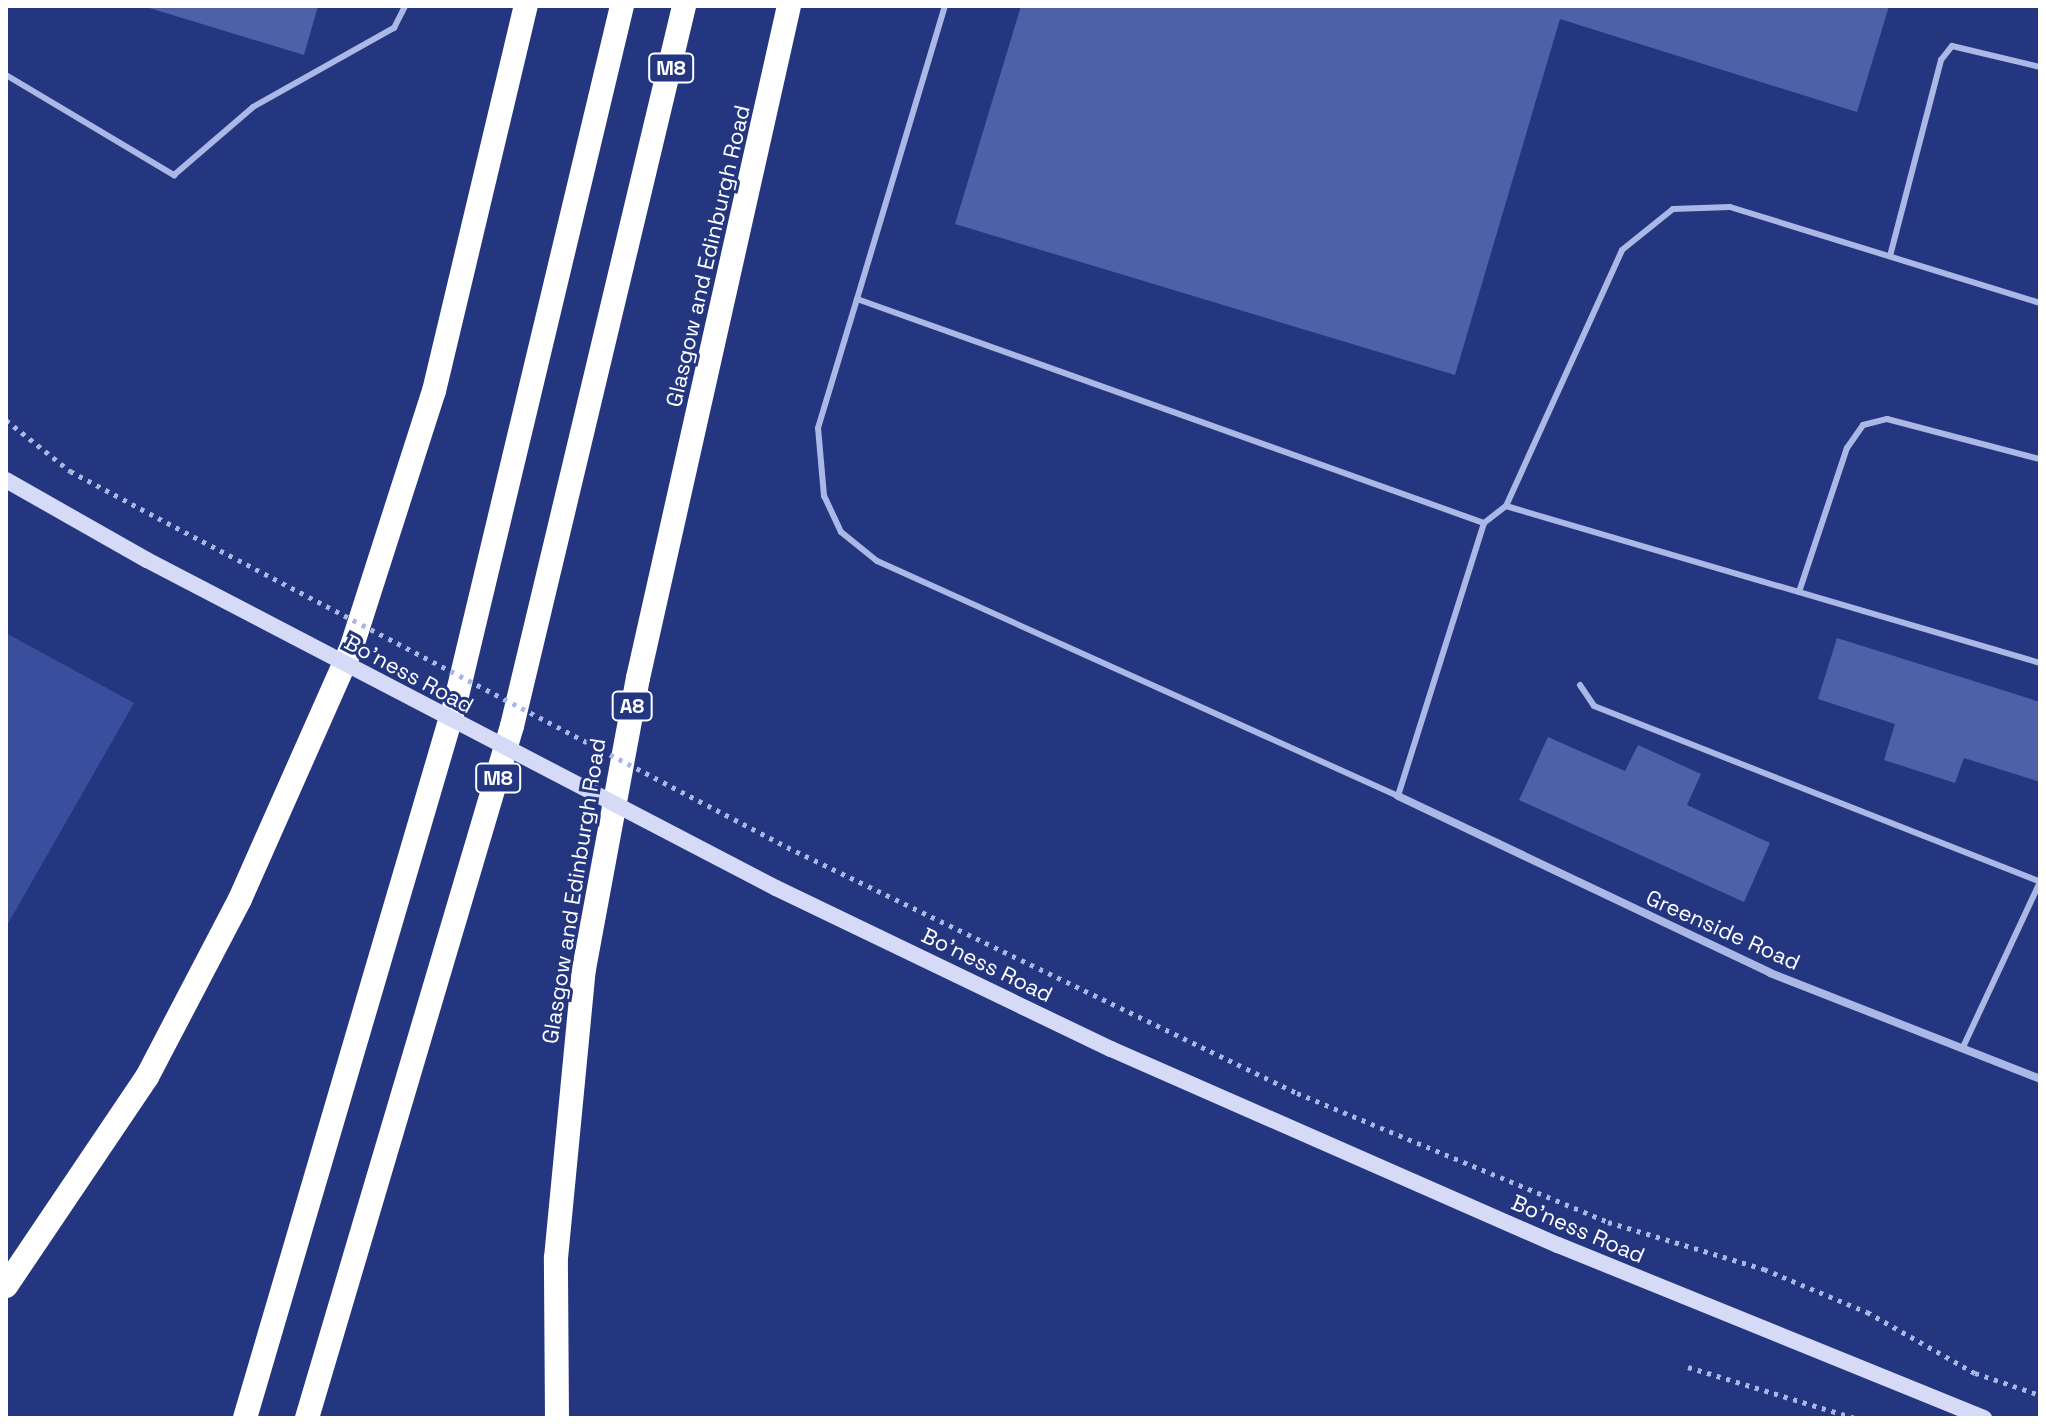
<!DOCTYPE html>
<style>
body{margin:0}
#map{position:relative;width:2046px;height:1424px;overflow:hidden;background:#253680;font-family:"Space Grotesk",sans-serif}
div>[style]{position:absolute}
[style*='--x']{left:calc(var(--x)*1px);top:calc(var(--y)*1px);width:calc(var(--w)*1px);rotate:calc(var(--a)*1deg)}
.green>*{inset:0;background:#394e9d}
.building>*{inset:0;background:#4d60a8}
.path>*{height:5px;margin-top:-2.5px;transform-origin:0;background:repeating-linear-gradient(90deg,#abb8e6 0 4px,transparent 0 10px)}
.lane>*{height:6px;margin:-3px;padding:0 3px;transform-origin:3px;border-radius:3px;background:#abb8e6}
.street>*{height:8px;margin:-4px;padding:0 4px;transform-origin:4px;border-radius:4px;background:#abb8e6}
.secondary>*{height:16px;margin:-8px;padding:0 8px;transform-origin:8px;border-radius:8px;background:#d5dbf6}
.highway>*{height:24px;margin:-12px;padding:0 12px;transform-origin:12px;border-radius:12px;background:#fff}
.path-bridge>*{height:5px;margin-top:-2.5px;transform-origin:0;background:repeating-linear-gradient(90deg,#abb8e6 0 4px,transparent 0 10px)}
.secondary-bridge>*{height:16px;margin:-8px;padding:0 8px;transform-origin:8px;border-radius:8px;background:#d5dbf6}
span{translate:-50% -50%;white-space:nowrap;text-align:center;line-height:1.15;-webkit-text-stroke:6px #253680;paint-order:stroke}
.shield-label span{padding:2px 6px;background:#253680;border:2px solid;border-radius:6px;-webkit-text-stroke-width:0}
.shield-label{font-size:20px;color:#fff;font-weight:700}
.street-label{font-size:22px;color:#fff}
.frame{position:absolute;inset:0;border:8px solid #fff;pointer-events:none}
</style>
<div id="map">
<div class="green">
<div style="clip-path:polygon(6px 633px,134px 703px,6px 927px)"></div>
</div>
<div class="building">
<div style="clip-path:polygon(143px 6px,318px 6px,304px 55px)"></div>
<div style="clip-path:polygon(1021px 6px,1889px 6px,1857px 112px,1560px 19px,1455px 375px,955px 224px)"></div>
<div style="clip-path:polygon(1837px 638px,2040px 702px,2040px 782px,1964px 758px,1955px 783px,1884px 760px,1895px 724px,1818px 699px)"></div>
<div style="clip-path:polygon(1548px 737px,1625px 771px,1638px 745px,1701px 774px,1687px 805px,1770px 843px,1744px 902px,1519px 800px)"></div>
</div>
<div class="path">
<div style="--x:6;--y:420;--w:82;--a:38.6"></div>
<div style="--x:70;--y:471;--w:100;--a:28.1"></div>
<div style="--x:787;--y:847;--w:566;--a:25.75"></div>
<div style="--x:1297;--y:1093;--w:337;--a:22.5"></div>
<div style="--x:1608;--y:1222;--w:163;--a:16.8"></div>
<div style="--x:1764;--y:1269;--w:112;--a:22.7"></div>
<div style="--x:1867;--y:1312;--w:124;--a:29.5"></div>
<div style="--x:1975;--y:1373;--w:69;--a:18.7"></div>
<div style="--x:1688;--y:1367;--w:175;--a:17"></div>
</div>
<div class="lane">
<div style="--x:6;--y:75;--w:196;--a:30.8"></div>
<div style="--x:174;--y:175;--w:104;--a:-40.7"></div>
<div style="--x:253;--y:107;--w:162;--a:-29.3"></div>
<div style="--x:394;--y:28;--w:25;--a:-63"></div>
<div style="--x:1890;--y:256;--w:203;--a:-75.4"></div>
<div style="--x:1941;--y:60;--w:18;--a:-52"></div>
<div style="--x:1952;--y:46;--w:90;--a:13.4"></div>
<div style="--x:857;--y:299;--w:666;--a:19.66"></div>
<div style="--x:1484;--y:523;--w:286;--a:107.5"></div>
<div style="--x:1398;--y:796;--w:572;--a:-155.72"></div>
<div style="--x:877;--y:561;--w:46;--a:-141.1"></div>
<div style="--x:841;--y:532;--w:40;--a:-115"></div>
<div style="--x:824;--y:496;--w:68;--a:-95"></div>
<div style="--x:818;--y:428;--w:135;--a:-73.2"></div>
<div style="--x:857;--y:299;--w:306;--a:-73.3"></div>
<div style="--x:1506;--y:506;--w:281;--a:-65.6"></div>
<div style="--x:1622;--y:250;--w:65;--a:-38.8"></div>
<div style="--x:1673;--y:209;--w:57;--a:-2"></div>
<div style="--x:1730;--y:207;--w:325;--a:17.2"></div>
<div style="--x:1484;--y:523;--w:28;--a:-38"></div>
<div style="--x:1506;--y:506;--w:557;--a:16.38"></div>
<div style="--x:1799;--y:592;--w:152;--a:-71.6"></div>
<div style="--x:1847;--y:448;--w:28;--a:-55"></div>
<div style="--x:1863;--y:425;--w:25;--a:-14"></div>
<div style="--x:1887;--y:419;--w:158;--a:14.7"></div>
<div style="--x:1580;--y:685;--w:25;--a:56"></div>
<div style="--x:1594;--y:706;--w:479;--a:21.5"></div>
<div style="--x:1964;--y:1045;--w:180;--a:-65"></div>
</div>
<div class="street">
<div style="--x:1398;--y:796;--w:412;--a:25.4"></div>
<div style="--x:1770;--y:973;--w:290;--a:21.4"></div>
</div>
<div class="secondary">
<div style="--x:6;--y:480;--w:162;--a:29.6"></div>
<div style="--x:776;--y:888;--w:372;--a:25.7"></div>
<div style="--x:1111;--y:1049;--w:488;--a:23.7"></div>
<div style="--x:1558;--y:1245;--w:460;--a:22.1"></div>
</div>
<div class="highway">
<div style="--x:6;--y:1286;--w:252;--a:-56"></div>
<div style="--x:147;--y:1077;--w:201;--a:-62.4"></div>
<div style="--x:240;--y:899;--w:277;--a:-66.1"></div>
<div style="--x:352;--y:646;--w:268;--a:-72.2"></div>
<div style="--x:434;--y:391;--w:396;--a:-76.6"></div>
<div style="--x:245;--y:1418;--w:748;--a:-73.62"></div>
<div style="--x:456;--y:700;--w:714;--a:-76.55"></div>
<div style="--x:307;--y:1418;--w:722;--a:-73.5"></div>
<div style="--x:512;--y:726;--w:740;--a:-76.56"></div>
<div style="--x:557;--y:1418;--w:160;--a:-90.4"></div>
<div style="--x:556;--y:1258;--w:290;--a:-84.5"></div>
<div style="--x:584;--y:969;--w:296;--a:-79.5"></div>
<div style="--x:638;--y:678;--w:689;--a:-77.34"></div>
</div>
<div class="path-bridge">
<div style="--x:158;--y:518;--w:710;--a:27.61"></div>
</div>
<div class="secondary-bridge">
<div style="--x:147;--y:560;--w:709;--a:27.54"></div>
</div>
<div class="shield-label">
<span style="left:671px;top:68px">M8</span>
<span style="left:632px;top:706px">A8</span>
<span style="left:498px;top:778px">M8</span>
</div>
<div class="street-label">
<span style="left:708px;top:256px;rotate:-77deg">Glasgow and Edinburgh Road</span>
<span style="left:409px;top:674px;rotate:28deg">Bo'ness Road</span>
<span style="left:574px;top:891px;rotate:-81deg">Glasgow and Edinburgh Road</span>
<span style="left:1723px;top:930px;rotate:24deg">Greenside Road</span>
<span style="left:987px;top:965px;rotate:26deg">Bo'ness Road</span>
<span style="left:1578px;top:1229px;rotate:23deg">Bo'ness Road</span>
</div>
<div class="frame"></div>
</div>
